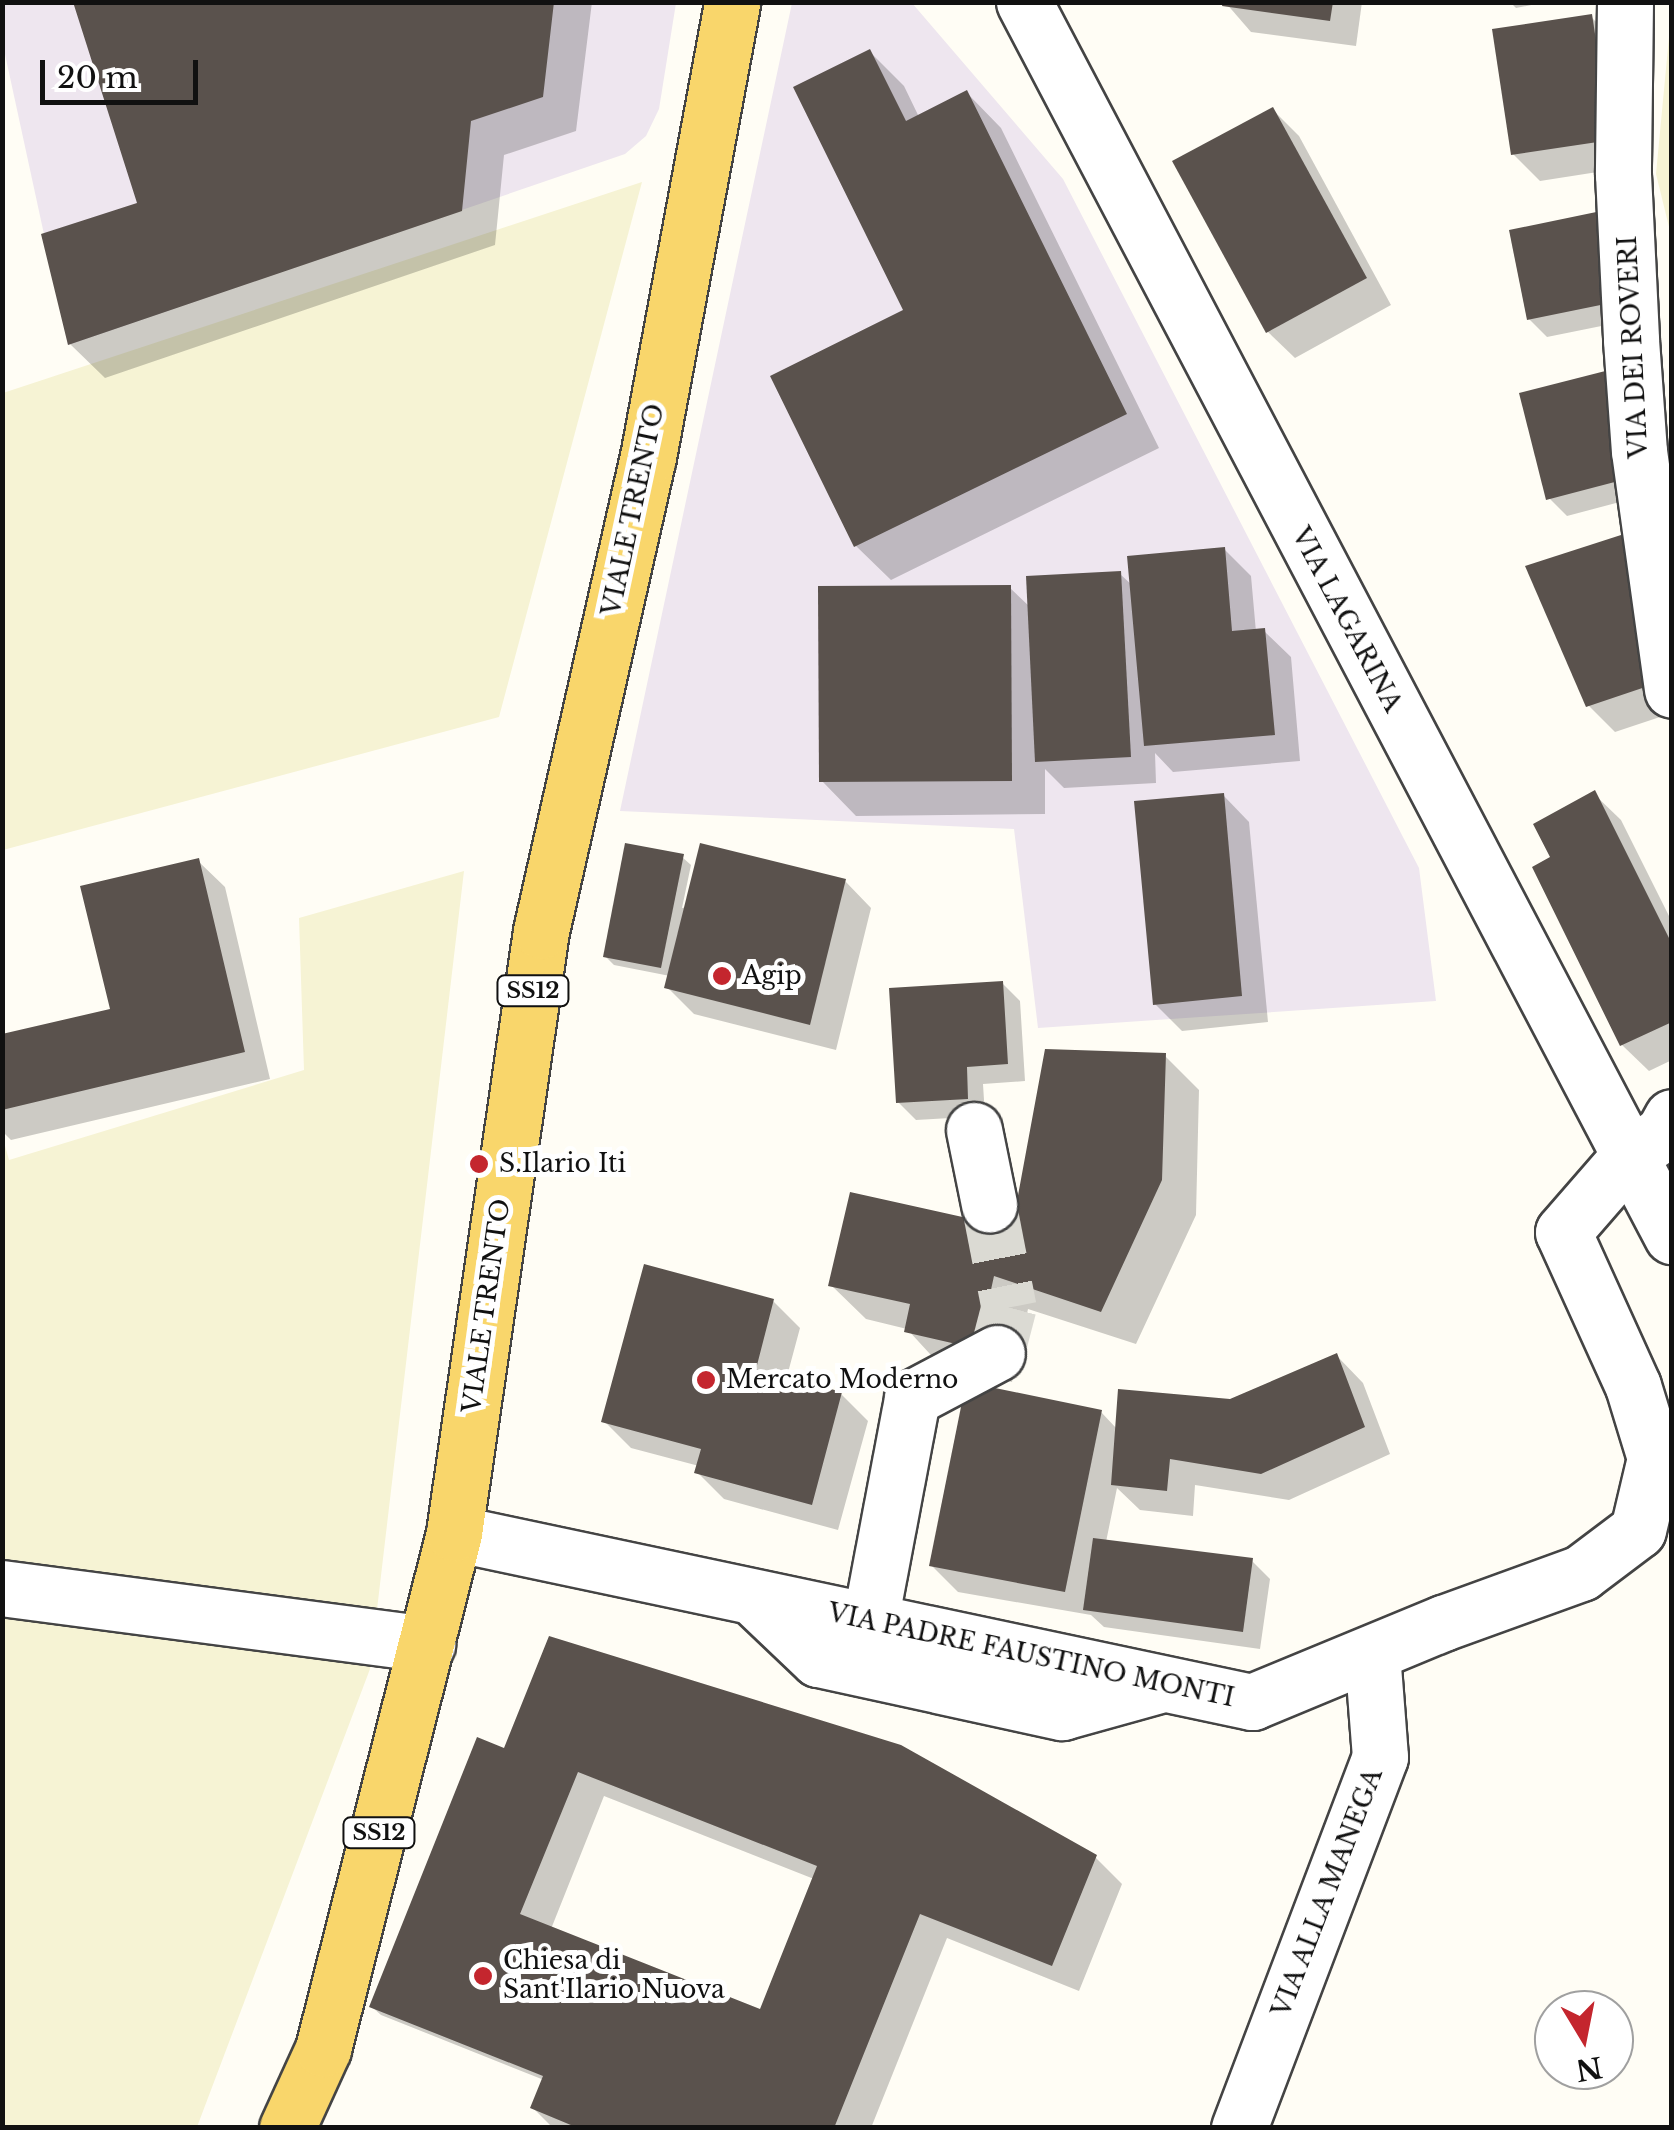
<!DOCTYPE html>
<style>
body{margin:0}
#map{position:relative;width:1674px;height:2130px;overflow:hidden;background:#fffdf5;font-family:"Libre Baskerville",serif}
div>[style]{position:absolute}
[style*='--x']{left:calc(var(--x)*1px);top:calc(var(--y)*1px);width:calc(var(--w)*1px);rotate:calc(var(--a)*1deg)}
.industrial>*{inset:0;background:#eee6ef}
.farmland>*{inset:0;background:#f6f3d4}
.shadow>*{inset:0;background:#0003}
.building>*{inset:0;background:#5a524d}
.minor-tunnel>*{height:55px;margin-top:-27.5px;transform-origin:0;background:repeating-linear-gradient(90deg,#dbdad3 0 55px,transparent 0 83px)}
.roads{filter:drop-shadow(2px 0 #444) drop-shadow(-2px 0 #444) drop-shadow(0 2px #444) drop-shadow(0 -2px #444)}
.minor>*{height:55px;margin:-27.5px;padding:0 27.5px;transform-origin:27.5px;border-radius:27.5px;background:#fff}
.major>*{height:55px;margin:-27.5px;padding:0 27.5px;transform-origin:27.5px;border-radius:27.5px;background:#f9d66b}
.dots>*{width:28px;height:28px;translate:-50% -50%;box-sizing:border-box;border:5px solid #fff;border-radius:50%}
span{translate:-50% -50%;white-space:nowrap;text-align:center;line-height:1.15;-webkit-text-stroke:10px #fff;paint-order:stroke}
.shield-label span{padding:2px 8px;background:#fff;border:2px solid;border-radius:8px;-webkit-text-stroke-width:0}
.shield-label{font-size:22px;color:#111;font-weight:700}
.street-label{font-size:25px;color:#111}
.poi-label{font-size:25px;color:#111}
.left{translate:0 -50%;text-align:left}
.frame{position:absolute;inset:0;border:5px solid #111;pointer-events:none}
.north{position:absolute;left:1534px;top:1990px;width:100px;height:100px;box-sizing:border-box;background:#fff;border:2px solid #a0a0a0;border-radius:50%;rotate:170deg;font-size:28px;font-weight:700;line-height:40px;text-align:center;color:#111}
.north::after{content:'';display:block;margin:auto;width:35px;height:45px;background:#c4262e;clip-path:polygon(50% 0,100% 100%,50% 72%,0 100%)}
.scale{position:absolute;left:40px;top:60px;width:158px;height:45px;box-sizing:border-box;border:5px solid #111;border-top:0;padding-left:12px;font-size:30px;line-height:35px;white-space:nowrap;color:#111;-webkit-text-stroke:8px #fff;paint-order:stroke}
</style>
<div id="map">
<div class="industrial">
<div style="clip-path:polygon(2px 3px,676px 3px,659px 109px,646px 136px,625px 154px,68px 345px,3px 45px)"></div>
<div style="clip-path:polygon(792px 3px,912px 3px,1063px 179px,1419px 868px,1436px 1001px,1038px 1028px,1014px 829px,620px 811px)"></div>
</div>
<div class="farmland">
<div style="clip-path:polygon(1671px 16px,1672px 235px,1671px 235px,1656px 174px)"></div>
<div style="clip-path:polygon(642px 182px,499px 717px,3px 850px,3px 393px)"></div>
<div style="clip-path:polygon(464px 871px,370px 1669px,197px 2127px,3px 2127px,2px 1135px,9px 1160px,304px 1070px,299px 918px)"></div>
</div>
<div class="shadow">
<div style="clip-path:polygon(76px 2px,592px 2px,576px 131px,504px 155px,495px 245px,105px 378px,70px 344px,140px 205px)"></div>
<div style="clip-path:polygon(1225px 2px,1362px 2px,1356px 46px,1251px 32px)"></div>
<div style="clip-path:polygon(1510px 2px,1546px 2px,1516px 8px)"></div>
<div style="clip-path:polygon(1591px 17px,1618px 43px,1636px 166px,1540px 181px,1513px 154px)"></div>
<div style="clip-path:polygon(870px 52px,904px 86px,919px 117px,967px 93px,1001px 128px,1159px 448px,891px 580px,856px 546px,906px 312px)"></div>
<div style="clip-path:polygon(1273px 110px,1299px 136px,1391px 305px,1295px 358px,1268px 332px)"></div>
<div style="clip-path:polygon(1512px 232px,1641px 318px,1547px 337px,1529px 319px)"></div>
<div style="clip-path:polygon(1522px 394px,1665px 490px,1567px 516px,1549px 498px)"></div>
<div style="clip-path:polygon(1621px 538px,1647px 565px,1672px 713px,1615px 732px,1588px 705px)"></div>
<div style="clip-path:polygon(1224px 549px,1251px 576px,1256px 632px,1264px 631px,1291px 657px,1300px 761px,1173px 772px,1155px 753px,1156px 783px,1064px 788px,1045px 769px,1045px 814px,856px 816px,822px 781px,1010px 588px,1030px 607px,1120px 574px,1133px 586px)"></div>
<div style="clip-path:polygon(1594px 794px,1621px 820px,1672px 922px,1672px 1060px,1649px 1071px,1622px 1045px,1553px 858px)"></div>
<div style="clip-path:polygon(1223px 795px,1249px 822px,1268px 1022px,1182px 1031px,1155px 1004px)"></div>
<div style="clip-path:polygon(682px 857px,691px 865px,682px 908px,845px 881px,871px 908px,836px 1050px,694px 1014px,667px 987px,670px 976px,614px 965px,605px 956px)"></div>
<div style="clip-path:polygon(198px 861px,225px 887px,270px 1079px,11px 1140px,2px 1131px,2px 1037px,113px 1011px)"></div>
<div style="clip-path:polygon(1002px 983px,1020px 1001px,1025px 1081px,983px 1084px,985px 1116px,916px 1120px,898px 1102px)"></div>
<div style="clip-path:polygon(1165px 1056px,1199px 1090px,1196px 1215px,1136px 1344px,1028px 1309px,1012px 1382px,941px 1366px,907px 1329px,866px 1319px,831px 1285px,1014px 1231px)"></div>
<div style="clip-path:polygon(773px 1301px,800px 1328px,786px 1380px,841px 1394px,868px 1421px,838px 1530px,724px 1499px,697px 1472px,699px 1466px,631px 1448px,604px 1421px)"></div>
<div style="clip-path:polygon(1337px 1356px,1363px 1383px,1390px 1454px,1289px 1500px,1195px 1485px,1193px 1516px,1140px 1510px,1117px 1488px,1106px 1542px,1252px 1561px,1270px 1579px,1260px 1649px,1104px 1627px,1091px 1615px,958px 1592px,931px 1565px,1101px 1412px,1117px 1429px,1230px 1402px)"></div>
<div style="clip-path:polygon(evenodd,505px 1751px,1095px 1857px,1122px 1884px,1079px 1991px,947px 1938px,871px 2128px,553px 2128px,533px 2108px,544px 2080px,381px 2015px,372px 2007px,505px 1751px,604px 1796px,814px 1879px,761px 2013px,551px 1929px,604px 1796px)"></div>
</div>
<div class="building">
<div style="clip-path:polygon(73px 2px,554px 2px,543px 97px,471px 121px,462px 211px,68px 345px,41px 234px,137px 203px)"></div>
<div style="clip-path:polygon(1223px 2px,1333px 2px,1330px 21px,1222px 6px)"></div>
<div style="clip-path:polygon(1592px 14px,1611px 140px,1511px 155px,1492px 29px)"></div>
<div style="clip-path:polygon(870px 49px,906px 121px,967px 90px,1127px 414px,854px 547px,770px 376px,903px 310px,793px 87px)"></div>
<div style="clip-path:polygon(1273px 107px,1367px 278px,1266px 333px,1172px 161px)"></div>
<div style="clip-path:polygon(1606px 210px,1625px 300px,1527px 320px,1509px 230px)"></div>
<div style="clip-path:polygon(1621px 367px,1649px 473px,1546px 500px,1519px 393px)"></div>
<div style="clip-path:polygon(1621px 535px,1672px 654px,1672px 678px,1586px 707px,1525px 566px)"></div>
<div style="clip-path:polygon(1225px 547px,1232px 631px,1265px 628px,1275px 735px,1144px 746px,1127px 556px)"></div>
<div style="clip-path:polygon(1121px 571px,1131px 757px,1035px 762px,1026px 576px)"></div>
<div style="clip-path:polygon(1011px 585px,1012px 781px,819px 782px,818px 586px)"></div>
<div style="clip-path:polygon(1595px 790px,1672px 944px,1672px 1022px,1620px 1046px,1532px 867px,1550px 857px,1533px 824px)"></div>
<div style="clip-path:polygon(1224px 793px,1242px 996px,1153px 1005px,1134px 801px)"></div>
<div style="clip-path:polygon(625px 843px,684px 854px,661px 968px,603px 957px)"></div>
<div style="clip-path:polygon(700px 843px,846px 879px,810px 1025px,664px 988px)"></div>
<div style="clip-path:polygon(199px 858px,245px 1052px,2px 1110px,2px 1034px,110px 1009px,80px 886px)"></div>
<div style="clip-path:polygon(1003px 981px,1008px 1064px,967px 1067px,968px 1099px,896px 1103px,889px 988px)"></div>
<div style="clip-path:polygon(1045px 1049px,1166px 1053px,1162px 1180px,1101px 1312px,994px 1276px,978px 1349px,904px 1332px,910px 1304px,828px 1286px,850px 1192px,1012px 1228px)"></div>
<div style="clip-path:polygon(644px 1264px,774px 1299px,756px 1369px,842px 1392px,812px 1505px,694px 1473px,701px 1449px,601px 1422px)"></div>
<div style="clip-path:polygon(1337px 1353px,1365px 1427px,1261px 1474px,1170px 1459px,1167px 1491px,1111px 1485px,1118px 1389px,1230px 1399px)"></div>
<div style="clip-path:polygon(966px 1382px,1102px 1410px,1065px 1592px,929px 1566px)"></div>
<div style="clip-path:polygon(1093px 1538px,1253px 1558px,1243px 1632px,1083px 1610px)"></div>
<div style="clip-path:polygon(evenodd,549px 1636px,901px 1745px,1097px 1855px,1052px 1966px,920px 1914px,834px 2128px,578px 2128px,530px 2108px,543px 2076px,369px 2007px,477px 1737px,504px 1748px,549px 1636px,578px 1772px,817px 1866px,760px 2009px,520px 1914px,578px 1772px)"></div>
</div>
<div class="minor-tunnel">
<div style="--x:989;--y:1204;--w:105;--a:79"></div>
<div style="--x:1009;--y:1307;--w:48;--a:104.6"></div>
</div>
<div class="roads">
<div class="minor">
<div style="--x:1024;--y:2;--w:1394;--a:62.3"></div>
<div style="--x:1625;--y:2;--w:172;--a:90.7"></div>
<div style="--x:1623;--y:174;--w:166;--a:87.2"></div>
<div style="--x:1631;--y:340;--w:111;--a:85.9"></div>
<div style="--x:1639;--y:451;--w:241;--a:82.1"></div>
<div style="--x:974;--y:1130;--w:76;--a:78.5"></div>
<div style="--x:454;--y:1533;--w:816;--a:11.96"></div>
<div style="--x:1252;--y:1702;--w:207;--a:-22.5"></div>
<div style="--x:1443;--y:1623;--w:147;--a:-19.9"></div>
<div style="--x:1581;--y:1573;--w:71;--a:-37"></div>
<div style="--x:1638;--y:1530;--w:74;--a:-76.7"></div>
<div style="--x:1655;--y:1458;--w:75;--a:-107"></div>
<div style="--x:1633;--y:1386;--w:169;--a:-114.4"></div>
<div style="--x:1563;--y:1232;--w:101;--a:-49"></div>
<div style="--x:1629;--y:1156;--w:41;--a:-34.1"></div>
<div style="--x:1663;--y:1133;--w:18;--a:-61"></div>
<div style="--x:2;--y:1588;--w:429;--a:7.5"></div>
<div style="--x:753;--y:1597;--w:90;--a:43.6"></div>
<div style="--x:818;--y:1659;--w:250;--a:12.3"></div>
<div style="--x:1062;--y:1712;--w:98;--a:-15.5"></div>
<div style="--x:870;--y:1621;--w:227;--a:-79.3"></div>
<div style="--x:912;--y:1398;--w:96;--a:-27.9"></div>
<div style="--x:1239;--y:2128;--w:397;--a:-69.2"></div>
<div style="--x:1380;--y:1757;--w:104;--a:-94.4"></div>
</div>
<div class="major">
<div style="--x:287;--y:2128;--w:87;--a:-65.5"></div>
<div style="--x:323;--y:2049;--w:532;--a:-75.75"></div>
<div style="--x:454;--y:1533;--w:608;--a:-81.78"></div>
<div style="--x:541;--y:931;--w:486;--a:-77.3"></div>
<div style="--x:648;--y:457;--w:463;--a:-79.5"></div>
</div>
</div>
<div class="dots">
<div style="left:722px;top:976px;background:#c4262e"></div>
<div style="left:479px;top:1164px;background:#c4262e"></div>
<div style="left:706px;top:1380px;background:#c4262e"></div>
<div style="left:483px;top:1976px;background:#c4262e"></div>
</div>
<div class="shield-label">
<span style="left:533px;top:991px">SS12</span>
<span style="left:379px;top:1833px">SS12</span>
</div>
<div class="street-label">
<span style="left:1634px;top:347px;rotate:-93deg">VIA DEI ROVERI</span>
<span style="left:634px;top:510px;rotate:-78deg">VIALE TRENTO</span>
<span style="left:1346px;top:620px;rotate:62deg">VIA LAGARINA</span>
<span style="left:487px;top:1306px;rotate:-82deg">VIALE TRENTO</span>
<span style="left:1031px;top:1656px;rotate:12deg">VIA PADRE FAUSTINO MONTI</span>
<span style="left:1328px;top:1893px;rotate:-69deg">VIA ALLA MANEGA</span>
</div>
<div class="poi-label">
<span class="left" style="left:742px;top:976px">Agip</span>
<span class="left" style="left:499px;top:1164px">S.Ilario Iti</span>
<span class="left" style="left:726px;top:1380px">Mercato Moderno</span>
<span class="left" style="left:503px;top:1976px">Chiesa di<br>Sant'Ilario Nuova</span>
</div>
<div class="frame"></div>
<div class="north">N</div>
<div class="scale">20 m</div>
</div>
